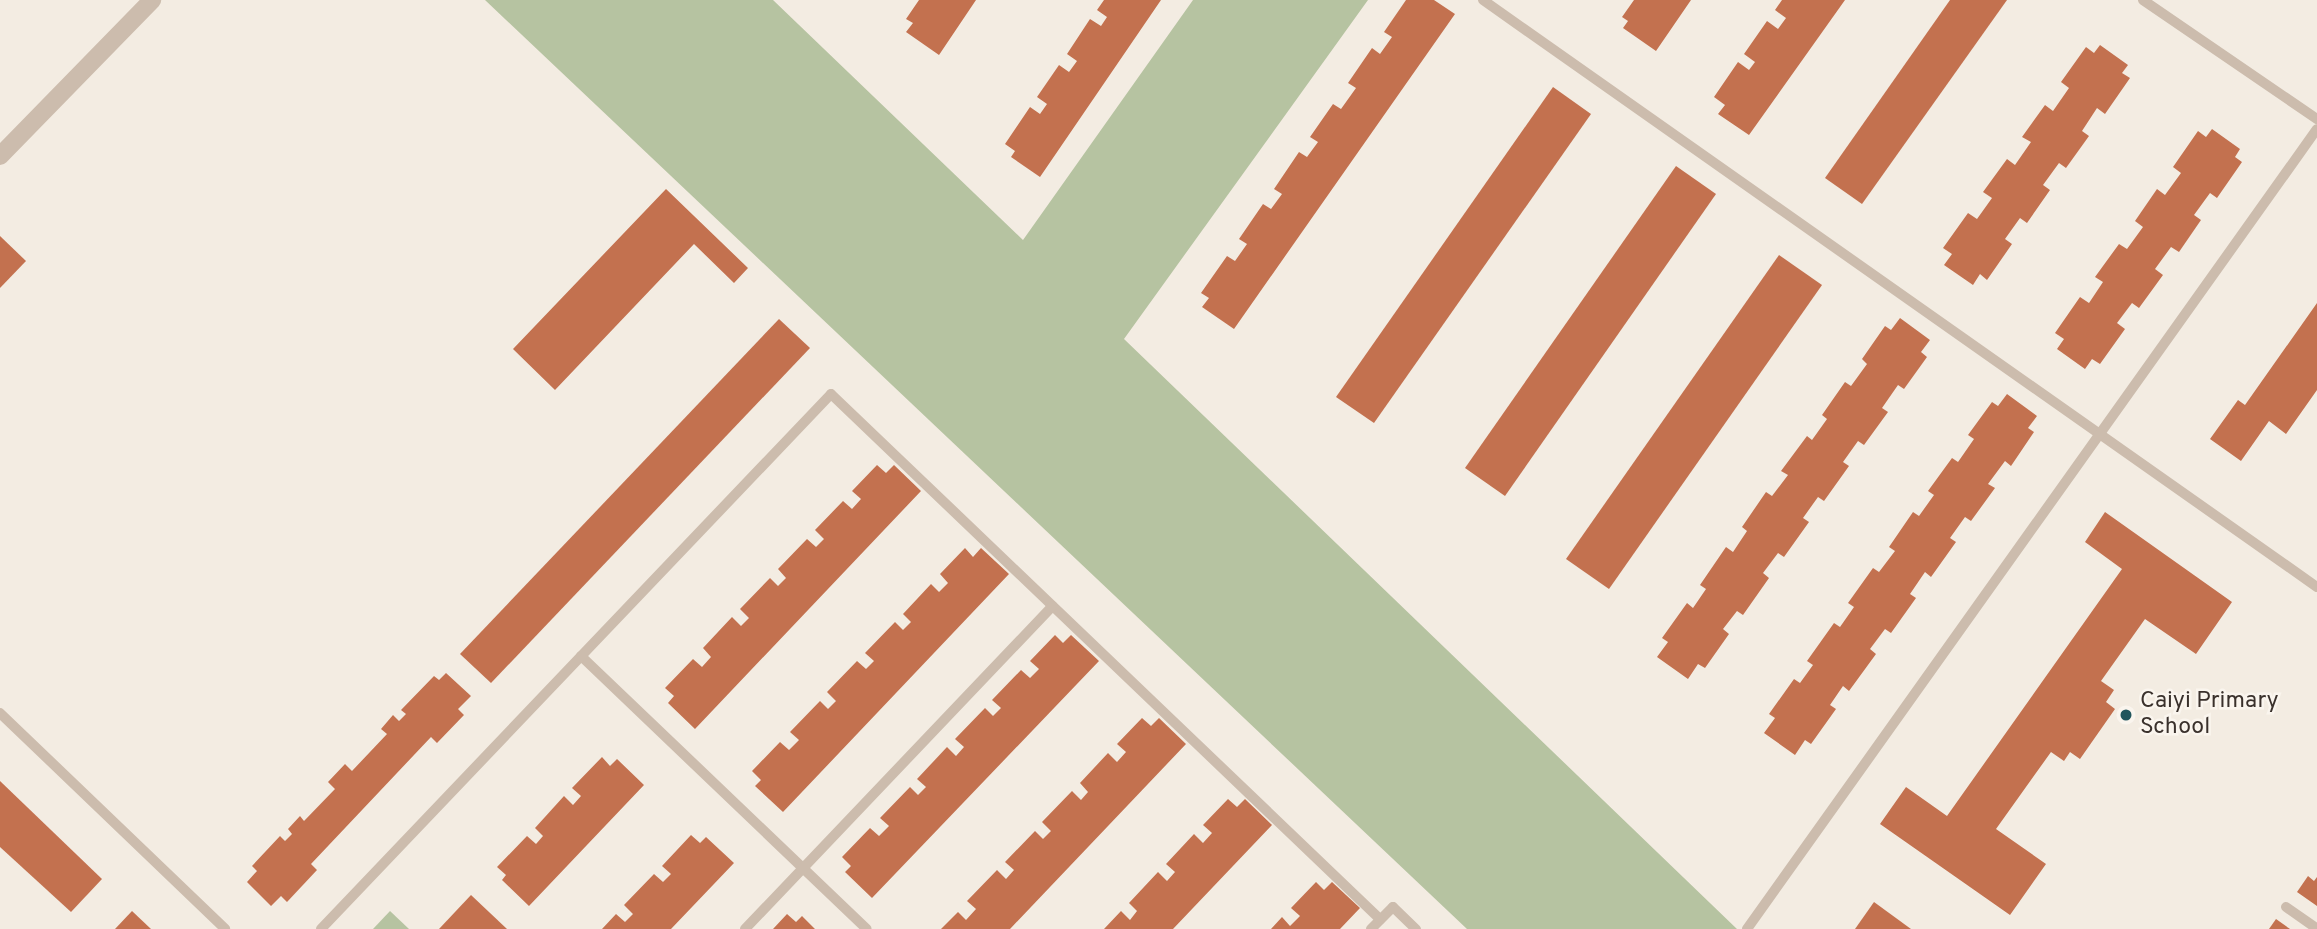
<!DOCTYPE html>
<style>
body{margin:0}
#map{position:relative;width:2317px;height:929px;overflow:hidden;background:#f3ece2;font-family:Overpass,sans-serif}
div>[style]{position:absolute}
[style*='--x']{left:calc(var(--x)*1px);top:calc(var(--y)*1px);width:calc(var(--w)*1px);rotate:calc(var(--a)*1deg)}
.green>*{inset:0;background:#b6c3a1}
.building>*{inset:0;background:#c3714f}
.lane>*{height:10px;margin:-5px;padding:0 5px;transform-origin:5px;border-radius:5px;background:#ccbcad}
.street>*{height:18px;margin:-9px;padding:0 9px;transform-origin:9px;border-radius:9px;background:#ccbcad}
.dots>*{width:19px;height:19px;translate:-50% -50%;box-sizing:border-box;border:4px solid #faf5ee;border-radius:50%}
span{translate:-50% -50%;white-space:nowrap;text-align:center;line-height:1.15;-webkit-text-stroke:5px #faf5ee;paint-order:stroke}
.poi-label{font-size:23px;color:#3a312c}
.left{translate:0 -50%;text-align:left}
</style>
<div id="map">
<div class="green">
<div style="clip-path:polygon(485px 0,773px 0,1023px 240px,1193px 0,1368px 0,1124px 339px,1737px 929px,1467px 929px)"></div>
<div style="clip-path:polygon(390px 911px,409px 929px,373px 929px)"></div>
</div>
<div class="building">
<div style="clip-path:polygon(919px 0,976px 0,939px 55px,906px 32px,913px 23px,906px 19px)"></div>
<div style="clip-path:polygon(1104px 0,1161px 0,1040px 177px,1011px 157px,1015px 151px,1005px 144px,1030px 107px,1040px 114px,1047px 104px,1037px 97px,1059px 65px,1069px 72px,1077px 61px,1067px 54px,1090px 19px,1101px 26px,1107px 17px,1097px 10px)"></div>
<div style="clip-path:polygon(1406px 0,1434px 0,1455px 14px,1234px 329px,1202px 307px,1209px 298px,1201px 293px,1227px 256px,1235px 261px,1247px 244px,1239px 239px,1263px 204px,1271px 209px,1282px 194px,1274px 189px,1299px 152px,1307px 157px,1318px 142px,1310px 137px,1333px 104px,1341px 109px,1356px 88px,1348px 83px,1372px 48px,1380px 54px,1392px 37px,1384px 32px)"></div>
<div style="clip-path:polygon(1634px 0,1691px 0,1656px 51px,1623px 28px,1628px 21px,1622px 17px)"></div>
<div style="clip-path:polygon(1782px 0,1845px 0,1749px 135px,1718px 114px,1725px 105px,1714px 97px,1738px 62px,1749px 70px,1755px 62px,1744px 54px,1767px 21px,1778px 29px,1786px 18px,1775px 10px)"></div>
<div style="clip-path:polygon(1950px 0,2007px 0,1862px 204px,1825px 178px)"></div>
<div style="clip-path:polygon(2100px 45px,2128px 65px,2122px 73px,2130px 78px,2105px 114px,2097px 108px,2082px 131px,2089px 136px,2066px 168px,2059px 163px,2043px 185px,2050px 190px,2027px 223px,2020px 218px,2005px 239px,2012px 244px,1987px 280px,1980px 274px,1973px 285px,1944px 265px,1952px 254px,1943px 248px,1968px 213px,1977px 219px,1992px 198px,1983px 192px,2007px 159px,2015px 165px,2031px 142px,2022px 137px,2045px 105px,2053px 111px,2069px 88px,2061px 82px,2086px 47px,2094px 53px)"></div>
<div style="clip-path:polygon(1553px 87px,1591px 114px,1374px 423px,1336px 397px)"></div>
<div style="clip-path:polygon(2212px 129px,2240px 149px,2235px 157px,2242px 162px,2217px 198px,2210px 193px,2194px 215px,2201px 220px,2179px 252px,2171px 247px,2155px 269px,2163px 275px,2139px 308px,2132px 303px,2117px 323px,2125px 329px,2100px 364px,2092px 359px,2085px 369px,2057px 349px,2064px 339px,2055px 333px,2080px 297px,2089px 303px,2103px 282px,2095px 277px,2119px 244px,2127px 249px,2143px 227px,2135px 221px,2157px 189px,2165px 195px,2181px 173px,2173px 167px,2198px 131px,2206px 137px)"></div>
<div style="clip-path:polygon(1676px 166px,1716px 194px,1505px 496px,1465px 468px)"></div>
<div style="clip-path:polygon(666px 189px,748px 268px,734px 283px,694px 244px,555px 390px,513px 349px)"></div>
<div style="clip-path:polygon(0 236px,26px 261px,0 288px)"></div>
<div style="clip-path:polygon(1779px 255px,1822px 285px,1609px 589px,1566px 559px)"></div>
<div style="clip-path:polygon(2317px 303px,2317px 390px,2286px 434px,2269px 421px,2241px 461px,2210px 439px,2238px 400px,2245px 405px)"></div>
<div style="clip-path:polygon(1900px 318px,1930px 340px,1921px 352px,1927px 357px,1904px 389px,1898px 385px,1882px 408px,1888px 412px,1864px 445px,1858px 441px,1843px 462px,1849px 466px,1824px 501px,1818px 497px,1803px 518px,1809px 522px,1784px 557px,1778px 553px,1763px 573px,1769px 578px,1743px 615px,1737px 611px,1723px 629px,1729px 634px,1705px 668px,1698px 664px,1688px 679px,1657px 657px,1668px 642px,1662px 638px,1687px 603px,1693px 608px,1706px 589px,1700px 585px,1726px 547px,1733px 552px,1747px 531px,1742px 527px,1766px 492px,1772px 496px,1788px 475px,1781px 471px,1807px 436px,1812px 440px,1827px 419px,1822px 415px,1845px 382px,1851px 386px,1867px 364px,1862px 359px,1885px 326px,1891px 330px)"></div>
<div style="clip-path:polygon(779px 319px,810px 348px,491px 683px,460px 654px)"></div>
<div style="clip-path:polygon(2007px 394px,2037px 416px,2028px 428px,2034px 432px,2011px 466px,2005px 461px,1988px 484px,1995px 488px,1971px 521px,1965px 517px,1950px 538px,1956px 542px,1931px 577px,1925px 572px,1910px 594px,1916px 598px,1891px 633px,1885px 629px,1870px 649px,1876px 654px,1849px 691px,1843px 686px,1830px 705px,1836px 709px,1811px 744px,1805px 740px,1795px 755px,1764px 733px,1775px 718px,1769px 714px,1794px 679px,1800px 683px,1813px 665px,1807px 661px,1834px 623px,1840px 627px,1854px 607px,1848px 603px,1873px 568px,1879px 572px,1895px 551px,1889px 547px,1913px 512px,1919px 516px,1934px 495px,1928px 491px,1952px 458px,1958px 462px,1974px 439px,1968px 435px,1992px 402px,1998px 406px)"></div>
<div style="clip-path:polygon(877px 465px,886px 473px,894px 465px,921px 491px,695px 729px,668px 703px,674px 696px,665px 688px,693px 659px,702px 667px,711px 657px,703px 648px,732px 617px,741px 626px,749px 618px,740px 609px,770px 578px,778px 586px,786px 578px,778px 569px,807px 539px,816px 547px,824px 539px,815px 530px,843px 501px,852px 509px,861px 499px,852px 491px)"></div>
<div style="clip-path:polygon(2105px 512px,2232px 602px,2196px 654px,2145px 619px,2101px 681px,2114px 690px,2106px 702px,2115px 709px,2080px 759px,2070px 752px,2064px 761px,2051px 752px,1996px 829px,2046px 864px,2010px 915px,1880px 824px,1906px 787px,1947px 816px,2122px 569px,2085px 542px)"></div>
<div style="clip-path:polygon(965px 548px,973px 557px,981px 548px,1009px 574px,783px 812px,755px 786px,761px 780px,752px 771px,780px 742px,789px 750px,799px 740px,790px 732px,820px 701px,828px 709px,836px 701px,827px 692px,857px 661px,866px 669px,874px 661px,865px 653px,895px 622px,903px 630px,911px 622px,903px 614px,931px 584px,939px 592px,948px 583px,940px 574px)"></div>
<div style="clip-path:polygon(1055px 635px,1063px 643px,1071px 635px,1099px 661px,872px 898px,845px 872px,851px 866px,842px 857px,870px 828px,879px 836px,889px 826px,880px 818px,910px 787px,918px 795px,926px 787px,917px 779px,947px 747px,956px 756px,964px 747px,955px 739px,985px 708px,993px 716px,1001px 708px,992px 700px,1021px 670px,1030px 678px,1039px 669px,1030px 661px)"></div>
<div style="clip-path:polygon(446px 673px,471px 696px,458px 709px,464px 715px,437px 743px,431px 737px,311px 864px,317px 870px,287px 902px,281px 896px,271px 906px,247px 882px,257px 871px,252px 866px,280px 836px,285px 841px,292px 834px,288px 829px,300px 816px,304px 821px,335px 789px,328px 782px,345px 764px,352px 771px,387px 734px,381px 729px,393px 715px,399px 721px,406px 714px,401px 710px,434px 676px,439px 680px)"></div>
<div style="clip-path:polygon(1142px 718px,1151px 726px,1159px 718px,1186px 744px,1010px 929px,941px 929px,958px 912px,966px 920px,976px 909px,967px 901px,997px 870px,1006px 879px,1014px 870px,1005px 862px,1035px 831px,1043px 839px,1051px 831px,1042px 822px,1072px 791px,1081px 800px,1088px 792px,1080px 783px,1108px 753px,1117px 762px,1126px 752px,1117px 744px)"></div>
<div style="clip-path:polygon(602px 757px,610px 766px,617px 759px,644px 785px,529px 906px,502px 880px,506px 875px,497px 867px,527px 836px,536px 844px,543px 836px,535px 828px,564px 796px,573px 805px,581px 796px,572px 788px)"></div>
<div style="clip-path:polygon(0 781px,102px 879px,71px 912px,0 847px)"></div>
<div style="clip-path:polygon(1228px 799px,1237px 807px,1245px 799px,1272px 825px,1173px 929px,1104px 929px,1121px 911px,1130px 920px,1137px 911px,1129px 903px,1158px 872px,1167px 881px,1175px 872px,1166px 864px,1194px 834px,1203px 843px,1212px 833px,1203px 825px)"></div>
<div style="clip-path:polygon(691px 835px,700px 843px,706px 837px,734px 863px,671px 929px,602px 929px,616px 914px,625px 922px,633px 914px,624px 905px,654px 874px,663px 882px,671px 874px,662px 866px)"></div>
<div style="clip-path:polygon(2308px 876px,2314px 881px,2317px 877px,2317px 906px,2297px 892px)"></div>
<div style="clip-path:polygon(1316px 882px,1324px 890px,1332px 882px,1360px 908px,1340px 929px,1271px 929px,1282px 917px,1290px 926px,1300px 916px,1291px 908px)"></div>
<div style="clip-path:polygon(471px 895px,507px 929px,439px 929px)"></div>
<div style="clip-path:polygon(1874px 902px,1911px 929px,1855px 929px)"></div>
<div style="clip-path:polygon(132px 911px,151px 929px,115px 929px)"></div>
<div style="clip-path:polygon(787px 914px,796px 922px,802px 916px,815px 929px,773px 929px)"></div>
<div style="clip-path:polygon(2276px 919px,2290px 929px,2269px 929px)"></div>
</div>
<div class="lane">
<div style="--x:1483;--y:0;--w:1020;--a:35.14"></div>
<div style="--x:2143;--y:0;--w:211;--a:34.4"></div>
<div style="--x:581;--y:656;--w:395;--a:43.7"></div>
<div style="--x:0;--y:713;--w:312;--a:43.8"></div>
<div style="--x:2286;--y:907;--w:38;--a:35"></div>
<div style="--x:321;--y:929;--w:739;--a:-46.37"></div>
<div style="--x:831;--y:394;--w:760;--a:43.72"></div>
<div style="--x:745;--y:929;--w:446;--a:-46.4"></div>
<div style="--x:1371;--y:929;--w:31;--a:-45"></div>
<div style="--x:1393;--y:907;--w:32;--a:44"></div>
<div style="--x:1747;--y:929;--w:982;--a:-54.53"></div>
</div>
<div class="street">
<div style="--x:0;--y:156;--w:218;--a:-45.7"></div>
</div>
<div class="dots">
<div style="left:2126px;top:715px;background:#21555c"></div>
</div>
<div class="poi-label">
<span class="left" style="left:2140px;top:715px">Caiyi Primary<br>School</span>
</div>
</div>
